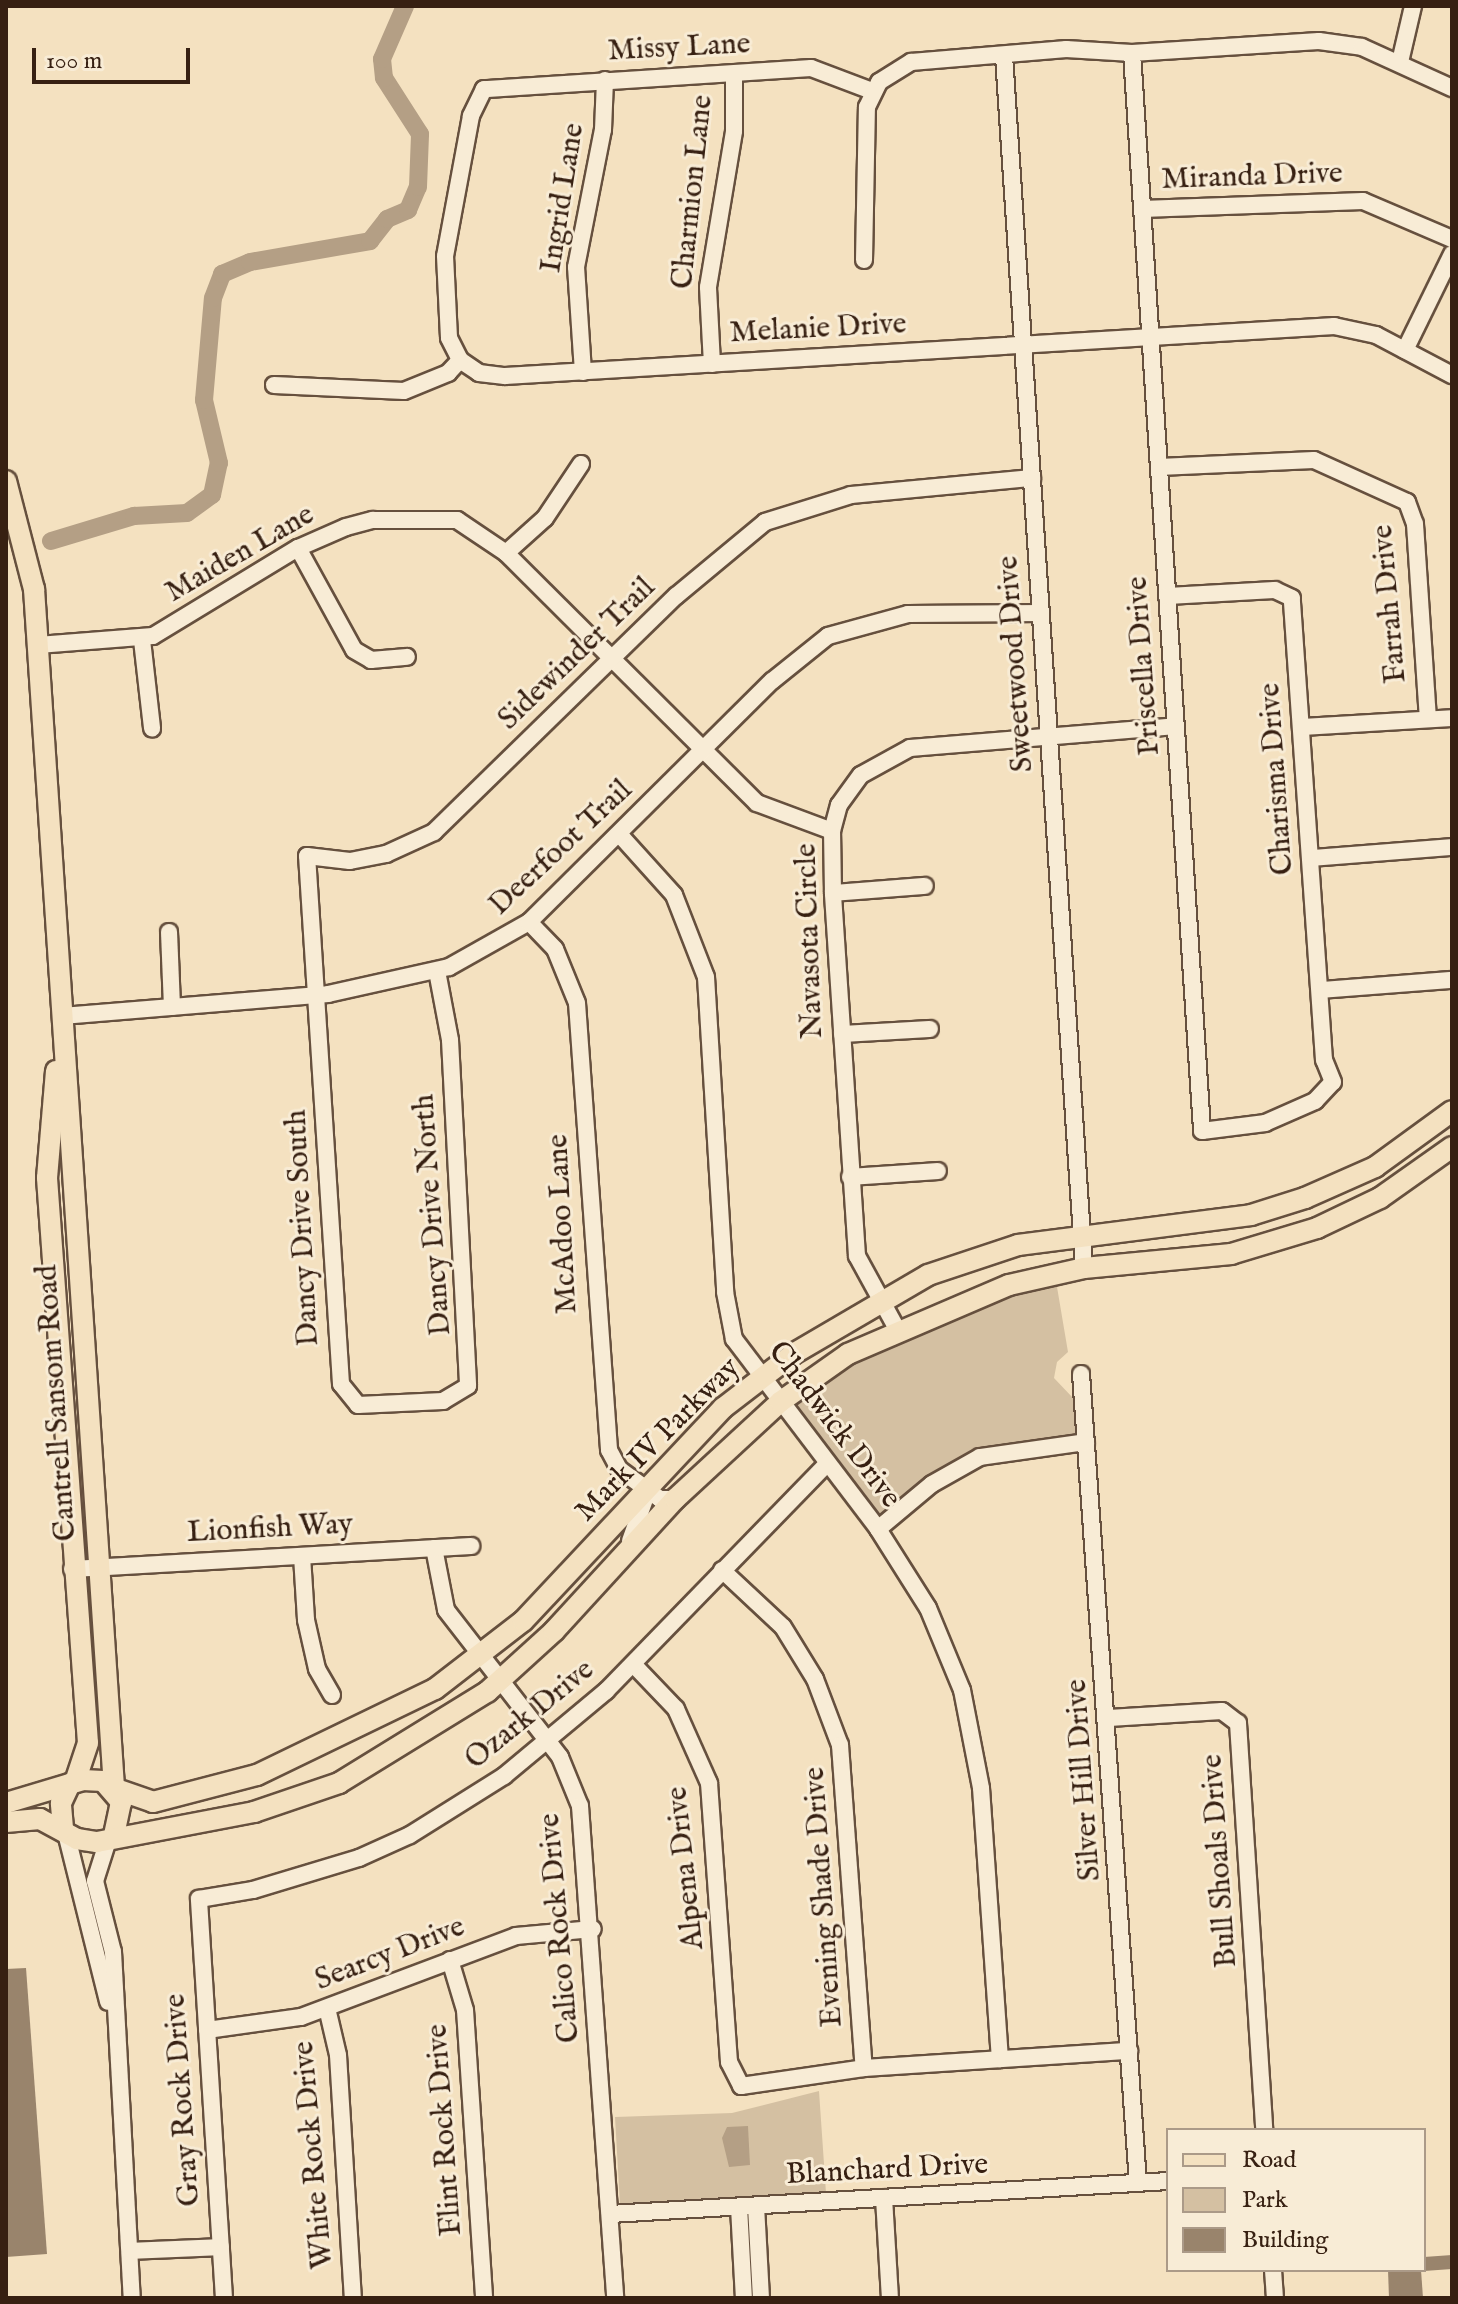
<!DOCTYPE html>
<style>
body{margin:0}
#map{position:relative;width:1458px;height:2304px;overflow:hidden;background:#f4e1c0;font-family:"IM FELL English",serif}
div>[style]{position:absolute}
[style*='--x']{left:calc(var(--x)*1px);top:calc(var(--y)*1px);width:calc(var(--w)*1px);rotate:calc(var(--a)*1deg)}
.green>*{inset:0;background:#d4c0a2}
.water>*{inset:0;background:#b49f85}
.river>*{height:18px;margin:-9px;padding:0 9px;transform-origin:9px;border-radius:9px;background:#b49f85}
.building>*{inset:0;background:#99846c}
.roads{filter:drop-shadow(2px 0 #66503e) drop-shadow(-2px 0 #66503e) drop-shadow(0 2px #66503e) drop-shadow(0 -2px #66503e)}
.minor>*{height:16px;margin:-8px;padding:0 8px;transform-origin:8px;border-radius:8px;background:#f8ecd6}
.major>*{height:20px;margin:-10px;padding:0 10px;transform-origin:10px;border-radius:10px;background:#f4e1c0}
span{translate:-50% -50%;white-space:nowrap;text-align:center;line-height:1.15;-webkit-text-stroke:6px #f8ecd6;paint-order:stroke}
.street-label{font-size:30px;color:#372012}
.frame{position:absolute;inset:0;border:8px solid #372012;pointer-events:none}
.legend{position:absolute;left:1166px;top:2128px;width:260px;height:144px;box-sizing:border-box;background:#f8ecd6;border:2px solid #ab9a88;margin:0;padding:10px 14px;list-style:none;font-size:24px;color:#372012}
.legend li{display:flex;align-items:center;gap:16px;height:40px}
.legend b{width:40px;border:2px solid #ab9a88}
.scale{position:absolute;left:32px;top:48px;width:158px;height:36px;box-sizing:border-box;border:4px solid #372012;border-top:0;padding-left:10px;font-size:24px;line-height:28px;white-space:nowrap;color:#372012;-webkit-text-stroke:6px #f8ecd6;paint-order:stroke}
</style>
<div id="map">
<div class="green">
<div style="clip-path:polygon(1056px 1281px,1068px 1352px,1057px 1362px,1054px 1378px,1073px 1398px,1079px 1435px,958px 1458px,881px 1519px,794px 1405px,856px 1360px,994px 1297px)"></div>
<div style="clip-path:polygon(819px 2091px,826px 2193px,620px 2205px,615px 2117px,732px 2113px)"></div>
</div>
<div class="water">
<div style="clip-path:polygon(748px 2126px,750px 2165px,729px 2167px,722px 2138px,727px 2127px)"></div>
</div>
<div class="river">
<div style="--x:51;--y:541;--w:87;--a:-16.8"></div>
<div style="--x:134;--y:516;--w:53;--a:-3.2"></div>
<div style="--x:187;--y:513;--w:31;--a:-36"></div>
<div style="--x:212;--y:495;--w:33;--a:-78"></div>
<div style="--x:219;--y:463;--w:65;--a:-103.4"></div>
<div style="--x:204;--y:400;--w:102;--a:-85"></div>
<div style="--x:213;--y:298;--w:26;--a:-69"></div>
<div style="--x:222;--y:274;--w:30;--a:-23"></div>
<div style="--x:250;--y:262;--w:122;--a:-9.9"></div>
<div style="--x:370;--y:241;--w:28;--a:-52"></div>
<div style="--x:387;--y:219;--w:23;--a:-23"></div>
<div style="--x:408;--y:210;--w:25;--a:-67"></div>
<div style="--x:418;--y:187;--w:53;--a:-87.8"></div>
<div style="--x:420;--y:134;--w:67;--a:-122.7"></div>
<div style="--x:384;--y:78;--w:19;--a:-96"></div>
<div style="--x:382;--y:59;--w:58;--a:-66.5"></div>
</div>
<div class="building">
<div style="clip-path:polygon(26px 1968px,47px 2254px,6px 2257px,6px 1969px)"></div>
<div style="clip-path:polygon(1452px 2255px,1452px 2269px,1424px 2271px,1424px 2257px)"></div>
<div style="clip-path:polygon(1388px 2270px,1421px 2270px,1423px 2298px,1389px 2298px)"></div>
</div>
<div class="roads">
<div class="minor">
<div style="--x:1132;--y:53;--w:1080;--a:86.28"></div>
<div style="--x:1202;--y:1131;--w:64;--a:-7.2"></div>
<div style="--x:1265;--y:1123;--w:55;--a:-23.7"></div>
<div style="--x:1315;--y:1101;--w:26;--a:-47"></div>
<div style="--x:1333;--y:1082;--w:24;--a:-112"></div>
<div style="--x:1324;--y:1060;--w:463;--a:-94"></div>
<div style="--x:1292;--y:598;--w:19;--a:-155"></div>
<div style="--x:1275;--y:590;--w:108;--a:176.8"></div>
<div style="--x:1004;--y:56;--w:1215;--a:86.22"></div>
<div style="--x:1400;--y:62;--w:57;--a:-76.9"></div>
<div style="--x:872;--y:91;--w:65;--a:-159.3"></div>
<div style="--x:811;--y:68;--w:328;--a:176.3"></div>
<div style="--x:484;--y:89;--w:30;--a:116"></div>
<div style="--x:471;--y:116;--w:142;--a:100.5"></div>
<div style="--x:445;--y:256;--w:82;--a:87.2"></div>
<div style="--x:449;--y:338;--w:25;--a:63"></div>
<div style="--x:460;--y:360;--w:23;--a:34"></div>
<div style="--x:479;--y:373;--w:26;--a:7"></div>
<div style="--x:505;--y:376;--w:831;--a:-3.45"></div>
<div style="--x:1334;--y:326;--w:43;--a:12.1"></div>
<div style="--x:1376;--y:335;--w:86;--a:27.8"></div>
<div style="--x:1142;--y:209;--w:221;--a:-2.1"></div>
<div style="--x:1363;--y:201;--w:97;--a:23.1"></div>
<div style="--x:864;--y:260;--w:153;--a:-88.9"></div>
<div style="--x:867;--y:107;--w:28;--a:-64"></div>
<div style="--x:879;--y:82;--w:38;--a:-32"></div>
<div style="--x:911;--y:62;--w:156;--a:-4.8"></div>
<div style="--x:1066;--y:49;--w:66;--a:3.5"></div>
<div style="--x:1132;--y:53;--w:187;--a:-3.7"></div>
<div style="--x:1319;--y:41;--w:43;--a:7.9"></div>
<div style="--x:1362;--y:47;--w:99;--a:24.5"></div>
<div style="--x:1405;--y:350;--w:107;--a:-63.9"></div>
<div style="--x:712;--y:364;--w:77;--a:-93"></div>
<div style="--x:708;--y:287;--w:158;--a:-80.5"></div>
<div style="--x:734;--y:131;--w:56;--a:-90"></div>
<div style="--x:583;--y:372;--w:105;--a:-93.8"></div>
<div style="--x:576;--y:267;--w:140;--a:-78.9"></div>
<div style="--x:603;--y:130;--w:50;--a:-87.7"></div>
<div style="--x:274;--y:385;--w:130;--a:2.6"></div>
<div style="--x:404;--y:391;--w:48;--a:-22.2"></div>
<div style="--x:448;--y:373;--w:18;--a:-47"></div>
<div style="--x:1159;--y:467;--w:155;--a:-2.6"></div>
<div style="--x:1314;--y:460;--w:102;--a:24.3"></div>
<div style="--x:1407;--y:502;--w:23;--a:70"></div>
<div style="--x:1415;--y:524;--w:195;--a:86.2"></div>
<div style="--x:298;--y:548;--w:116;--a:61.2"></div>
<div style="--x:354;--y:650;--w:20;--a:30"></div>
<div style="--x:371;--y:660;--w:36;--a:-5"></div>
<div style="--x:506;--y:553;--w:52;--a:-41.9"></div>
<div style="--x:545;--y:518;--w:65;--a:-56.3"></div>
<div style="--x:142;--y:640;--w:89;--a:83.5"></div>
<div style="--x:38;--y:645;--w:115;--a:-4.5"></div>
<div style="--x:153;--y:636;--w:170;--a:-31.3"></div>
<div style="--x:298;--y:548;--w:52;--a:-23.6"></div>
<div style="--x:346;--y:527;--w:28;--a:-15"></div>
<div style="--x:373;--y:520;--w:84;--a:0"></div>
<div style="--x:457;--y:520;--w:59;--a:34"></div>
<div style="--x:506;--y:553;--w:354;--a:44.9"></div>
<div style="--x:757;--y:803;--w:80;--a:20.5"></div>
<div style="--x:1302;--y:727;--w:150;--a:-3.4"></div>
<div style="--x:620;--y:835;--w:81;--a:48"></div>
<div style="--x:674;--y:895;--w:88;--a:68.7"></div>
<div style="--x:706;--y:977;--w:316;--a:86.5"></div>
<div style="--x:725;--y:1292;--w:48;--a:79.2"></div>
<div style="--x:734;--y:1339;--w:238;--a:52.8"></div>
<div style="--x:878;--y:1529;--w:93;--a:57.7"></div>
<div style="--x:928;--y:1608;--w:89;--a:67.5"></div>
<div style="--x:962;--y:1690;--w:100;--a:79"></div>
<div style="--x:981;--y:1788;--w:272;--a:86"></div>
<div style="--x:1312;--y:858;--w:140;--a:-4.5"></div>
<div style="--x:833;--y:893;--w:92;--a:-4.4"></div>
<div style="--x:529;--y:922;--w:37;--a:46"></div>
<div style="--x:555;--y:949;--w:58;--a:67.8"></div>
<div style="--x:577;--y:1003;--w:448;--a:85.9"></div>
<div style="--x:609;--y:1450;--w:21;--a:62"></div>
<div style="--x:619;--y:1469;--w:51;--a:36.2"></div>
<div style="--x:660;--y:1499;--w:15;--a:0"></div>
<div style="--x:169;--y:932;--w:75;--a:87.7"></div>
<div style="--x:437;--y:971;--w:70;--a:79.3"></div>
<div style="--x:450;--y:1040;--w:346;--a:87"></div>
<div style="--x:468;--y:1386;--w:29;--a:149"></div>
<div style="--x:443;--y:1401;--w:85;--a:177.3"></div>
<div style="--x:358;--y:1405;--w:27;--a:-129"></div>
<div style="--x:341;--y:1384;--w:529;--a:-93.68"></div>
<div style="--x:307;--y:856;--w:43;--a:6.6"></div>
<div style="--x:350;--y:861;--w:37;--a:-11"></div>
<div style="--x:386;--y:854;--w:53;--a:-24.6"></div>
<div style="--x:434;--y:832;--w:338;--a:-44.3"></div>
<div style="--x:676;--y:596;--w:116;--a:-39.7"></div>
<div style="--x:765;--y:522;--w:90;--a:-17.4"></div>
<div style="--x:851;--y:495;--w:182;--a:-5.4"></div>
<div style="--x:1321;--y:990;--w:131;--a:-4.4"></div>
<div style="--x:62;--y:1016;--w:267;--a:-4.7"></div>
<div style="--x:328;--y:994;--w:124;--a:-12.6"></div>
<div style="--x:449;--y:967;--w:92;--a:-29.4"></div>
<div style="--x:529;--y:922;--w:342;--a:-44.8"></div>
<div style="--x:772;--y:681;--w:72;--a:-38.8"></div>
<div style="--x:828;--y:636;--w:83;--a:-15.4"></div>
<div style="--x:908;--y:614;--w:133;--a:-0.4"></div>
<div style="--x:842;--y:1034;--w:88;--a:-3.3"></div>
<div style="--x:850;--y:1177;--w:88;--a:-3.9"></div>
<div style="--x:897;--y:1329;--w:83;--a:-118.7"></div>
<div style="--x:857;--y:1256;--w:364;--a:-93.8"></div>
<div style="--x:833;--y:893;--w:62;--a:-90.9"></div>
<div style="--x:832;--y:831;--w:27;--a:-75"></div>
<div style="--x:839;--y:805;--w:37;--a:-54"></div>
<div style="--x:861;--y:775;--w:56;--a:-28.9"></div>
<div style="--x:910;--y:748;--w:267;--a:-4.7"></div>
<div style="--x:1081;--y:1374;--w:811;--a:85.97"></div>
<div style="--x:878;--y:1529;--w:70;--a:-39.8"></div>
<div style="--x:932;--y:1484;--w:55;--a:-29.4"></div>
<div style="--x:980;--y:1457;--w:107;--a:-8.1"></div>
<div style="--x:630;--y:1541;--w:56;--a:-70.3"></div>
<div style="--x:434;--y:1548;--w:63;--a:79"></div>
<div style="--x:446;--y:1610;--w:186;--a:52.2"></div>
<div style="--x:560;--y:1757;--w:53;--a:67.8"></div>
<div style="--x:580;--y:1806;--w:493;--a:85.9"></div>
<div style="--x:302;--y:1556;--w:64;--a:86.4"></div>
<div style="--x:306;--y:1620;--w:50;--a:77.3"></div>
<div style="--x:317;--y:1669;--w:30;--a:60"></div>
<div style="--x:72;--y:1569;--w:400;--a:-3.3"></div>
<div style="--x:722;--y:1570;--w:83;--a:43.1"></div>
<div style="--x:783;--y:1627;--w:61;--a:58.4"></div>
<div style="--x:815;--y:1679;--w:71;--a:69.3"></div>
<div style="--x:840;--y:1745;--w:324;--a:85.8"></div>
<div style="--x:633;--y:1664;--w:62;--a:46.3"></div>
<div style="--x:676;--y:1709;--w:81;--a:66"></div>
<div style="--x:709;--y:1783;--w:280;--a:85.9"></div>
<div style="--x:729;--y:2062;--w:27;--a:63"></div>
<div style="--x:741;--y:2086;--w:124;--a:-8.3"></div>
<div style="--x:864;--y:2068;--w:266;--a:-3.7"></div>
<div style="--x:1109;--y:1718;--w:113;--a:-3.5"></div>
<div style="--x:1222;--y:1711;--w:20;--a:37"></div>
<div style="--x:1238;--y:1723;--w:408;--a:86.3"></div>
<div style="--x:66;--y:1833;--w:174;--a:76"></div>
<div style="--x:108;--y:1840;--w:43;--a:107.6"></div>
<div style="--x:95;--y:1881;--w:73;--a:75.8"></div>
<div style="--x:113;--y:1952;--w:347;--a:86.9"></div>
<div style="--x:450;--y:1960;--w:52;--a:73.3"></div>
<div style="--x:465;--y:2010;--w:289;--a:86.2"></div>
<div style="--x:327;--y:2008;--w:48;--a:76.8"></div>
<div style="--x:338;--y:2055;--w:243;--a:86.5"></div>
<div style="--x:207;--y:2030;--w:95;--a:-7.9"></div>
<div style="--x:301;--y:2017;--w:230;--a:-20.6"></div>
<div style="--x:516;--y:1936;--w:77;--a:-5.2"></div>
<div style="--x:884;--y:2198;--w:100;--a:86.6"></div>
<div style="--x:756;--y:2206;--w:92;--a:86.9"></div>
<div style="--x:739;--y:2207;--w:91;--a:86.9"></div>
<div style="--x:610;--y:2214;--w:559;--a:-3.38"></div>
<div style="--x:130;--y:2251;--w:91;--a:-2.5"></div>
<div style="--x:1273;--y:2270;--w:28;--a:86"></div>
<div style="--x:224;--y:2298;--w:400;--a:-93.6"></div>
<div style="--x:199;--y:1899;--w:55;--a:-9.5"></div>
<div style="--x:253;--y:1890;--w:111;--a:-16.8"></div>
<div style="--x:359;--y:1858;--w:56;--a:-24.3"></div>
<div style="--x:410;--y:1835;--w:111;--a:-32.1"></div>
<div style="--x:504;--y:1776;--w:133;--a:-39.8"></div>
<div style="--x:606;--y:1691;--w:317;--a:-45.8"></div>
</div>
<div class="major">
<div style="--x:6;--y:481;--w:112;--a:75.5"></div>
<div style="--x:34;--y:589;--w:1200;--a:86.18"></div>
<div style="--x:56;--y:1071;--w:107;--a:94.8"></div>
<div style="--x:47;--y:1178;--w:566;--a:85.85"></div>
<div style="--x:88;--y:1743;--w:41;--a:108.4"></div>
<div style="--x:116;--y:1789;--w:39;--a:19"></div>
<div style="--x:153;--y:1802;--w:107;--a:-14.6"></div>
<div style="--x:257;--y:1775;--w:198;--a:-25.8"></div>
<div style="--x:435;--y:1689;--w:111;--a:-37.7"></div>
<div style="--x:523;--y:1621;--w:292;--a:-46.8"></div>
<div style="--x:723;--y:1408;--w:88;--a:-37.6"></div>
<div style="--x:793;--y:1354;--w:156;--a:-30.3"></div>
<div style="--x:928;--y:1275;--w:95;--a:-18.4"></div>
<div style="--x:1018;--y:1245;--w:235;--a:-7.3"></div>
<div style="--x:1251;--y:1215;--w:57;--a:-17.5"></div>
<div style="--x:1305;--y:1198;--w:77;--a:-23.9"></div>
<div style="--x:1375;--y:1167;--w:95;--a:-36"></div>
<div style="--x:6;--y:1803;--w:80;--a:-16.6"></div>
<div style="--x:83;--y:1780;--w:20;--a:3"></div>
<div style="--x:103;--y:1781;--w:28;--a:49"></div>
<div style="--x:121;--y:1802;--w:35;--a:102"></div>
<div style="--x:6;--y:1822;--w:34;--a:-5"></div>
<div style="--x:40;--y:1819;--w:42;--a:28.4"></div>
<div style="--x:77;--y:1839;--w:20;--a:9"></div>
<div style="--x:97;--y:1842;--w:160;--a:-10.8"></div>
<div style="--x:254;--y:1812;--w:90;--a:-18.8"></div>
<div style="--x:339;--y:1783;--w:174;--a:-31.6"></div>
<div style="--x:487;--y:1692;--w:91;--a:-42.3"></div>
<div style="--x:554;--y:1631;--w:179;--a:-47.5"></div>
<div style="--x:675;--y:1499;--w:143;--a:-42.7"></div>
<div style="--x:780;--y:1402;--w:83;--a:-35.2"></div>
<div style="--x:848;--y:1354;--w:175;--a:-23.2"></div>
<div style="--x:1009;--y:1285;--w:77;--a:-12.8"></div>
<div style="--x:1084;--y:1268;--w:148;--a:-5.4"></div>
<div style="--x:1231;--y:1254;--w:90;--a:-16.8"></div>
<div style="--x:1317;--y:1228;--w:70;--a:-25.5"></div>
<div style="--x:1380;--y:1198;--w:88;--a:-35.3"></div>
<div style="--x:63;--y:1828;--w:25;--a:-95"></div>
<div style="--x:61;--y:1803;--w:21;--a:-65"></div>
</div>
</div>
<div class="street-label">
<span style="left:679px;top:48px;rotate:-3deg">Missy Lane</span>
<span style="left:1252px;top:177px;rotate:-2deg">Miranda Drive</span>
<span style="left:693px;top:192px;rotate:-84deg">Charmion Lane</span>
<span style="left:563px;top:198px;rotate:-81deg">Ingrid Lane</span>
<span style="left:818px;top:329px;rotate:-3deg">Melanie Drive</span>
<span style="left:240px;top:554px;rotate:-30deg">Maiden Lane</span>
<span style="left:1390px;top:604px;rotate:-95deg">Farrah Drive</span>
<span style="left:577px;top:654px;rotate:-44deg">Sidewinder Trail</span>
<span style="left:1016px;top:664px;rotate:-94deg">Sweetwood Drive</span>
<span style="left:1144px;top:666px;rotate:-94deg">Priscella Drive</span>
<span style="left:1277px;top:779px;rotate:-94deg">Charisma Drive</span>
<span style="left:561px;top:848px;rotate:-43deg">Deerfoot Trail</span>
<span style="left:810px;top:941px;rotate:-92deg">Navasota Circle</span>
<span style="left:433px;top:1215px;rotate:-94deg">Dancy Drive North</span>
<span style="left:563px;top:1224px;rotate:-93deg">McAdoo Lane</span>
<span style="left:303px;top:1228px;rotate:-93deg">Dancy Drive South</span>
<span style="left:57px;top:1403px;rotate:-94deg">Cantrell Sansom Road</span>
<span style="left:834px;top:1425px;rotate:53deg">Chadwick Drive</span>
<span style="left:658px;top:1440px;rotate:-45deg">Mark IV Parkway</span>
<span style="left:270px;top:1529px;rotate:-3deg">Lionfish Way</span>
<span style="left:530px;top:1715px;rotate:-39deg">Ozark Drive</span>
<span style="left:1084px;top:1780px;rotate:-94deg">Silver Hill Drive</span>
<span style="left:1220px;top:1861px;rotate:-94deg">Bull Shoals Drive</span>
<span style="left:686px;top:1868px;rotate:-96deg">Alpena Drive</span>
<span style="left:824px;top:1897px;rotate:-94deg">Evening Shade Drive</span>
<span style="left:560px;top:1928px;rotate:-95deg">Calico Rock Drive</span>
<span style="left:390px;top:1954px;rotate:-21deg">Searcy Drive</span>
<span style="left:183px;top:2100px;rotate:-94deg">Gray Rock Drive</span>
<span style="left:445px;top:2130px;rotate:-94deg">Flint Rock Drive</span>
<span style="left:314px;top:2155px;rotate:-95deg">White Rock Drive</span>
<span style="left:887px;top:2170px;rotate:-3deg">Blanchard Drive</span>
</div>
<div class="frame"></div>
<ul class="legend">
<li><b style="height:10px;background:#f4e1c0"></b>Road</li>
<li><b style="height:22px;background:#d4c0a2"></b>Park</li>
<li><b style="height:22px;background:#99846c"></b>Building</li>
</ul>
<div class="scale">100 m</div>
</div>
